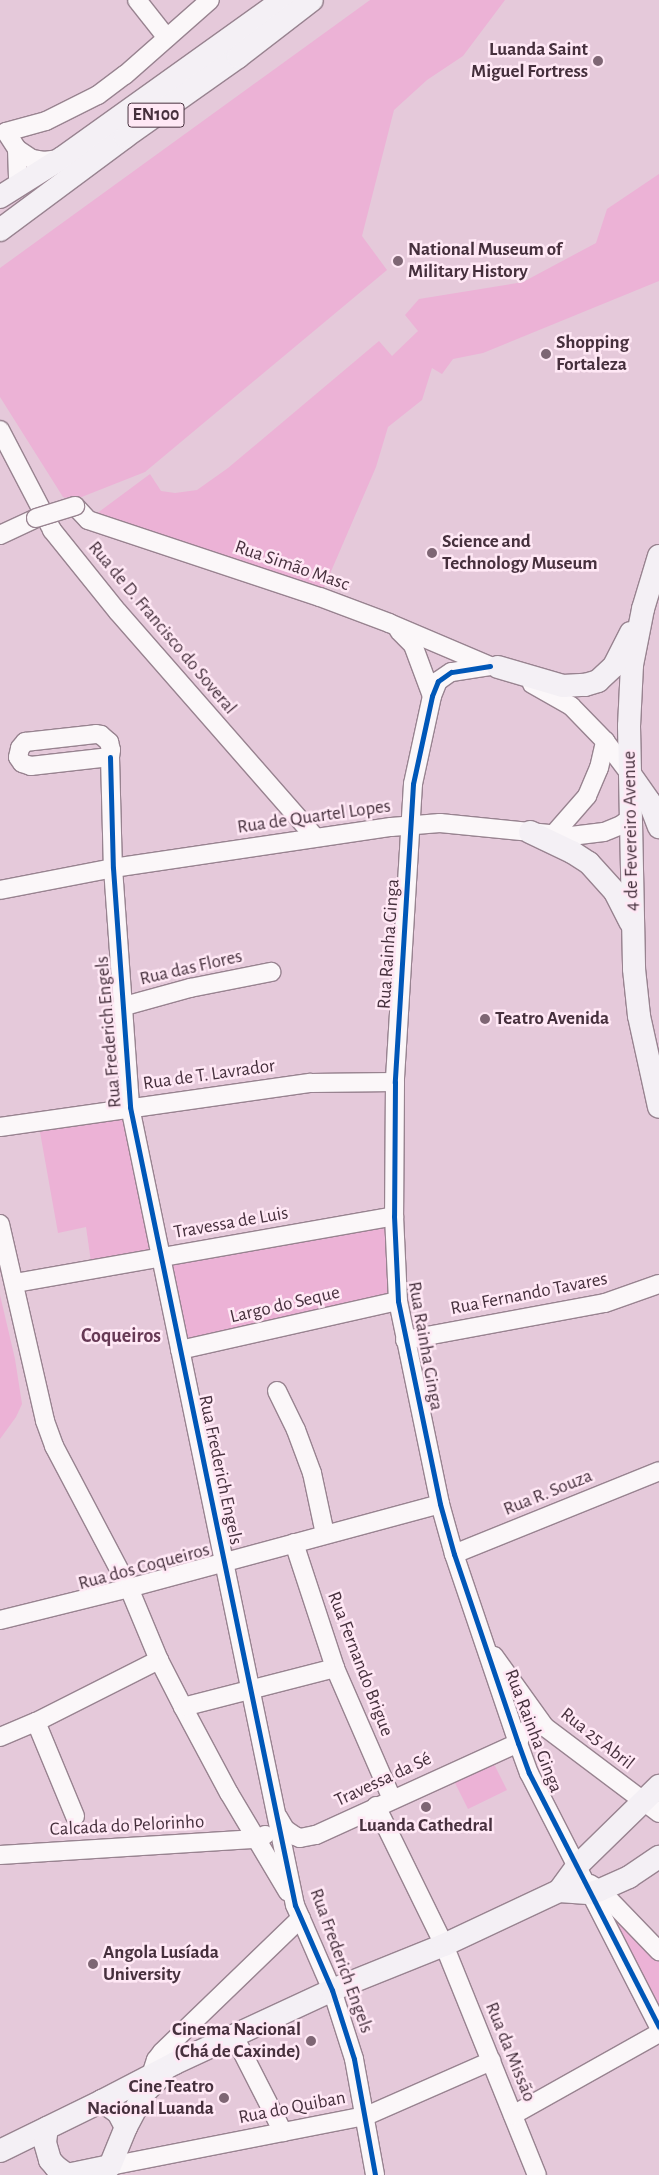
<!DOCTYPE html>
<meta charset="utf-8">
<style>
body{margin:0}
#map{position:relative;width:659px;height:2175px;overflow:hidden;background:#e5c9da;font-family:"Alegreya Sans",sans-serif}
div>[style]{position:absolute}
[style*='--x']{left:calc(var(--x)*1px);top:calc(var(--y)*1px);width:calc(var(--w)*1px);rotate:calc(var(--a)*1deg)}
.green>*{inset:0;background:#ecb2d6}
.roads{filter:drop-shadow(1px 0 #988390) drop-shadow(-1px 0 #988390) drop-shadow(0 1px #988390) drop-shadow(0 -1px #988390)}
.minor>*{height:18px;margin:-9px;padding:0 9px;transform-origin:9px;border-radius:9px;background:#fbf7f9}
.major>*{height:22px;margin:-11px;padding:0 11px;transform-origin:11px;border-radius:11px;background:#f4f0f5}
.bridges{filter:drop-shadow(1px 0 #988390) drop-shadow(-1px 0 #988390) drop-shadow(0 1px #988390) drop-shadow(0 -1px #988390)}
.minor-bridge>*{height:18px;margin:-9px;padding:0 9px;transform-origin:9px;border-radius:9px;background:#fbf7f9}
.cycleway>*{height:5px;margin:-2.5px;padding:0 2.5px;transform-origin:2.5px;border-radius:2.5px;background:#0057b8}
.dots>*{width:14px;height:14px;translate:-50% -50%;box-sizing:border-box;border:2px solid #ffe8f5;border-radius:50%}
span{translate:-50% -50%;white-space:nowrap;text-align:center;line-height:1.15;-webkit-text-stroke:5px #ffe8f5;paint-order:stroke}
.shield-label span{padding:1px 4px;background:#ffe8f5;border:1px solid;border-radius:4px;-webkit-text-stroke-width:0}
.shield-label{font-size:18px;color:#46303d;font-weight:700}
.poi-label{font-size:19px;color:#46303d;font-weight:700}
.right{translate:-100% -50%;text-align:right}
.left{translate:0 -50%;text-align:left}
.street-label{font-size:19px;color:#46303d}
.neighbourhood-label{font-size:20px;color:#663955;font-weight:700}
</style>
<div id="map">
<div class="green">
<div style="clip-path:polygon(370px 0,505px 0,463px 56px,427px 80px,394px 110px,362px 236px,387px 270px,145px 472px,74px 500px,63px 497px,0 397px,0 268px)"></div>
<div style="clip-path:polygon(659px 174px,659px 281px,483px 353px,453px 359px,442px 374px,432px 368px,422px 400px,388px 427px,376px 467px,320px 597px,88px 520px,150px 474px,161px 491px,175px 493px,197px 490px,228px 468px,379px 341px,392px 356px,418px 331px,405px 315px,419px 299px,523px 282px,596px 243px,607px 209px)"></div>
<div style="clip-path:polygon(130px 1107px,161px 1256px,394px 1216px,398px 1301px,181px 1349px,160px 1256px,92px 1269px,86px 1227px,58px 1233px,38px 1121px)"></div>
<div style="clip-path:polygon(0 1295px,15px 1359px,22px 1404px,16px 1417px,0 1439px)"></div>
<div style="clip-path:polygon(488px 1752px,507px 1790px,468px 1809px,449px 1771px)"></div>
<div style="clip-path:polygon(600px 1890px,659px 1951px,659px 2027px)"></div>
</div>
<div class="roads">
<div class="minor">
<div style="--x:137;--y:0;--w:48;--a:51.7"></div>
<div style="--x:6;--y:132;--w:41;--a:-15.4"></div>
<div style="--x:46;--y:121;--w:58;--a:-26.6"></div>
<div style="--x:98;--y:95;--w:34;--a:-37"></div>
<div style="--x:125;--y:75;--w:113;--a:-41.4"></div>
<div style="--x:6;--y:132;--w:20;--a:57"></div>
<div style="--x:17;--y:149;--w:18;--a:34"></div>
<div style="--x:32;--y:159;--w:12;--a:9"></div>
<div style="--x:44;--y:161;--w:16;--a:-7"></div>
<div style="--x:17;--y:149;--w:36;--a:88"></div>
<div style="--x:0;--y:430;--w:113;--a:62.5"></div>
<div style="--x:52;--y:530;--w:105;--a:51.2"></div>
<div style="--x:118;--y:612;--w:299;--a:48.8"></div>
<div style="--x:75;--y:506;--w:19;--a:47"></div>
<div style="--x:88;--y:520;--w:244;--a:18.4"></div>
<div style="--x:320;--y:597;--w:74;--a:20.6"></div>
<div style="--x:389;--y:623;--w:108;--a:23"></div>
<div style="--x:0;--y:535;--w:40;--a:-25"></div>
<div style="--x:399;--y:631;--w:20;--a:45"></div>
<div style="--x:413;--y:645;--w:54;--a:69.6"></div>
<div style="--x:490;--y:666;--w:39;--a:171"></div>
<div style="--x:451;--y:672;--w:16;--a:145"></div>
<div style="--x:438;--y:681;--w:16;--a:112"></div>
<div style="--x:432;--y:696;--w:90;--a:102.2"></div>
<div style="--x:413;--y:784;--w:299;--a:93.5"></div>
<div style="--x:395;--y:1082;--w:134;--a:90.4"></div>
<div style="--x:394;--y:1216;--w:85;--a:87.3"></div>
<div style="--x:398;--y:1301;--w:207;--a:78.3"></div>
<div style="--x:440;--y:1504;--w:52;--a:74.4"></div>
<div style="--x:454;--y:1554;--w:200;--a:71.3"></div>
<div style="--x:518;--y:1743;--w:32;--a:70"></div>
<div style="--x:529;--y:1773;--w:285;--a:62.9"></div>
<div style="--x:532;--y:684;--w:45;--a:29.4"></div>
<div style="--x:571;--y:706;--w:49;--a:45.8"></div>
<div style="--x:605;--y:741;--w:41;--a:52.9"></div>
<div style="--x:96;--y:734;--w:5;--a:11"></div>
<div style="--x:101;--y:735;--w:11;--a:41"></div>
<div style="--x:109;--y:742;--w:8;--a:76"></div>
<div style="--x:111;--y:750;--w:7;--a:98"></div>
<div style="--x:110;--y:757;--w:80;--a:173.5"></div>
<div style="--x:31;--y:766;--w:9;--a:-162"></div>
<div style="--x:22;--y:763;--w:7;--a:-124"></div>
<div style="--x:18;--y:757;--w:9;--a:-77"></div>
<div style="--x:20;--y:748;--w:8;--a:-50"></div>
<div style="--x:25;--y:742;--w:71;--a:-6.4"></div>
<div style="--x:110;--y:757;--w:111;--a:88.5"></div>
<div style="--x:113;--y:868;--w:240;--a:85.9"></div>
<div style="--x:130;--y:1107;--w:815;--a:78.32"></div>
<div style="--x:295;--y:1905;--w:93;--a:66.5"></div>
<div style="--x:332;--y:1990;--w:72;--a:72.3"></div>
<div style="--x:354;--y:2059;--w:118;--a:79.7"></div>
<div style="--x:553;--y:835;--w:52;--a:-48.9"></div>
<div style="--x:587;--y:796;--w:30;--a:-67"></div>
<div style="--x:599;--y:768;--w:28;--a:-77"></div>
<div style="--x:0;--y:890;--w:115;--a:-11"></div>
<div style="--x:113;--y:868;--w:281;--a:-8.4"></div>
<div style="--x:391;--y:827;--w:49;--a:-4.7"></div>
<div style="--x:440;--y:823;--w:132;--a:5.7"></div>
<div style="--x:571;--y:836;--w:33;--a:-7"></div>
<div style="--x:604;--y:832;--w:18;--a:-22"></div>
<div style="--x:621;--y:825;--w:14;--a:-36"></div>
<div style="--x:121;--y:1007;--w:72;--a:-15.4"></div>
<div style="--x:190;--y:988;--w:83;--a:-11.2"></div>
<div style="--x:0;--y:1127;--w:314;--a:-8.1"></div>
<div style="--x:311;--y:1083;--w:84;--a:-0.7"></div>
<div style="--x:0;--y:1224;--w:202;--a:77.1"></div>
<div style="--x:45;--y:1421;--w:27;--a:70"></div>
<div style="--x:54;--y:1446;--w:161;--a:62.2"></div>
<div style="--x:129;--y:1588;--w:78;--a:67.4"></div>
<div style="--x:159;--y:1660;--w:53;--a:62.9"></div>
<div style="--x:183;--y:1707;--w:98;--a:61.9"></div>
<div style="--x:229;--y:1793;--w:115;--a:59.2"></div>
<div style="--x:15;--y:1283;--w:385;--a:-10"></div>
<div style="--x:405;--y:1340;--w:203;--a:-10.5"></div>
<div style="--x:605;--y:1303;--w:57;--a:-19.4"></div>
<div style="--x:180;--y:1350;--w:223;--a:-12.7"></div>
<div style="--x:277;--y:1391;--w:43;--a:64"></div>
<div style="--x:296;--y:1430;--w:46;--a:69.6"></div>
<div style="--x:312;--y:1473;--w:62;--a:78"></div>
<div style="--x:294;--y:1543;--w:132;--a:71.8"></div>
<div style="--x:335;--y:1668;--w:143;--a:66.5"></div>
<div style="--x:454;--y:1554;--w:221;--a:-22"></div>
<div style="--x:0;--y:1620;--w:133;--a:-13.9"></div>
<div style="--x:129;--y:1588;--w:322;--a:-15.1"></div>
<div style="--x:494;--y:1656;--w:87;--a:54.3"></div>
<div style="--x:545;--y:1727;--w:143;--a:37"></div>
<div style="--x:183;--y:1707;--w:157;--a:-14.4"></div>
<div style="--x:36;--y:1722;--w:102;--a:67.5"></div>
<div style="--x:0;--y:1737;--w:39;--a:-23"></div>
<div style="--x:36;--y:1722;--w:138;--a:-26.8"></div>
<div style="--x:376;--y:1806;--w:155;--a:63.9"></div>
<div style="--x:444;--y:1945;--w:248;--a:68"></div>
<div style="--x:278;--y:1817;--w:14;--a:60"></div>
<div style="--x:285;--y:1829;--w:12;--a:35"></div>
<div style="--x:295;--y:1836;--w:5;--a:22"></div>
<div style="--x:300;--y:1838;--w:16;--a:-11"></div>
<div style="--x:316;--y:1835;--w:222;--a:-24.5"></div>
<div style="--x:518;--y:1743;--w:9;--a:-69"></div>
<div style="--x:521;--y:1735;--w:9;--a:-41"></div>
<div style="--x:528;--y:1729;--w:9;--a:-18"></div>
<div style="--x:537;--y:1726;--w:8;--a:7"></div>
<div style="--x:0;--y:1855;--w:257;--a:-3.6"></div>
<div style="--x:257;--y:1839;--w:9;--a:-27"></div>
<div style="--x:590;--y:1884;--w:12;--a:31"></div>
<div style="--x:600;--y:1890;--w:85;--a:46"></div>
<div style="--x:234;--y:2036;--w:108;--a:63"></div>
<div style="--x:151;--y:2075;--w:16;--a:-72"></div>
<div style="--x:156;--y:2060;--w:10;--a:-53"></div>
<div style="--x:162;--y:2052;--w:193;--a:-44"></div>
<div style="--x:513;--y:2115;--w:167;--a:-29.3"></div>
<div style="--x:106;--y:2175;--w:10;--a:-66"></div>
<div style="--x:110;--y:2166;--w:261;--a:-11.1"></div>
<div style="--x:366;--y:2116;--w:137;--a:-23.7"></div>
</div>
<div class="major">
<div style="--x:0;--y:197;--w:73;--a:-32.2"></div>
<div style="--x:62;--y:158;--w:272;--a:-35.6"></div>
<div style="--x:0;--y:230;--w:156;--a:-36.6"></div>
<div style="--x:125;--y:137;--w:138;--a:-35.3"></div>
<div style="--x:238;--y:57;--w:93;--a:-37.6"></div>
<div style="--x:659;--y:556;--w:55;--a:106.8"></div>
<div style="--x:643;--y:609;--w:57;--a:101.1"></div>
<div style="--x:632;--y:665;--w:61;--a:92.8"></div>
<div style="--x:629;--y:726;--w:243;--a:88.8"></div>
<div style="--x:634;--y:969;--w:47;--a:83.9"></div>
<div style="--x:639;--y:1016;--w:93;--a:77.6"></div>
<div style="--x:498;--y:667;--w:68;--a:16.3"></div>
<div style="--x:563;--y:686;--w:22;--a:-3"></div>
<div style="--x:585;--y:685;--w:14;--a:-17"></div>
<div style="--x:598;--y:681;--w:22;--a:-43"></div>
<div style="--x:614;--y:666;--w:37;--a:-63"></div>
<div style="--x:630;--y:774;--w:33;--a:55"></div>
<div style="--x:649;--y:801;--w:28;--a:69"></div>
<div style="--x:530;--y:832;--w:47;--a:25.5"></div>
<div style="--x:572;--y:852;--w:20;--a:33"></div>
<div style="--x:589;--y:863;--w:39;--a:48"></div>
<div style="--x:615;--y:892;--w:34;--a:63"></div>
<div style="--x:559;--y:1891;--w:31;--a:-54"></div>
<div style="--x:577;--y:1866;--w:115;--a:-44.3"></div>
<div style="--x:102;--y:2101;--w:82;--a:-27.5"></div>
<div style="--x:175;--y:2063;--w:173;--a:-24.9"></div>
<div style="--x:332;--y:1990;--w:121;--a:-21.9"></div>
<div style="--x:444;--y:1945;--w:127;--a:-25.2"></div>
<div style="--x:559;--y:1891;--w:32;--a:4"></div>
<div style="--x:591;--y:1893;--w:9;--a:-18"></div>
<div style="--x:600;--y:1890;--w:32;--a:-24"></div>
<div style="--x:629;--y:1877;--w:36;--a:-34"></div>
<div style="--x:126;--y:2127;--w:38;--a:-62"></div>
<div style="--x:144;--y:2093;--w:25;--a:-45"></div>
<div style="--x:0;--y:2151;--w:114;--a:-26.1"></div>
<div style="--x:102;--y:2101;--w:19;--a:35"></div>
<div style="--x:118;--y:2112;--w:17;--a:62"></div>
<div style="--x:126;--y:2127;--w:42;--a:112.3"></div>
<div style="--x:110;--y:2166;--w:44;--a:168.2"></div>
<div style="--x:67;--y:2175;--w:14;--a:-144"></div>
<div style="--x:56;--y:2167;--w:9;--a:-131"></div>
<div style="--x:50;--y:2160;--w:19;--a:-106"></div>
<div style="--x:45;--y:2142;--w:14;--a:-82"></div>
</div>
</div>
<div class="bridges">
<div class="minor-bridge">
<div style="--x:36;--y:518;--w:41;--a:-17.1"></div>
</div>
</div>
<div class="cycleway">
<div style="--x:490;--y:666;--w:39;--a:171"></div>
<div style="--x:451;--y:672;--w:16;--a:145"></div>
<div style="--x:438;--y:681;--w:16;--a:112"></div>
<div style="--x:432;--y:696;--w:90;--a:102.2"></div>
<div style="--x:413;--y:784;--w:299;--a:93.5"></div>
<div style="--x:395;--y:1082;--w:134;--a:90.4"></div>
<div style="--x:394;--y:1216;--w:85;--a:87.3"></div>
<div style="--x:398;--y:1301;--w:207;--a:78.3"></div>
<div style="--x:440;--y:1504;--w:52;--a:74.4"></div>
<div style="--x:454;--y:1554;--w:200;--a:71.3"></div>
<div style="--x:518;--y:1743;--w:32;--a:70"></div>
<div style="--x:529;--y:1773;--w:285;--a:62.9"></div>
<div style="--x:110;--y:757;--w:111;--a:88.5"></div>
<div style="--x:113;--y:868;--w:240;--a:85.9"></div>
<div style="--x:130;--y:1107;--w:815;--a:78.32"></div>
<div style="--x:295;--y:1905;--w:93;--a:66.5"></div>
<div style="--x:332;--y:1990;--w:72;--a:72.3"></div>
<div style="--x:354;--y:2059;--w:118;--a:79.7"></div>
</div>
<div class="dots">
<div style="left:598px;top:61px;background:#7e6674"></div>
<div style="left:398px;top:261px;background:#7e6674"></div>
<div style="left:546px;top:354px;background:#7e6674"></div>
<div style="left:432px;top:553px;background:#7e6674"></div>
<div style="left:485px;top:1019px;background:#7e6674"></div>
<div style="left:426px;top:1807px;background:#7e6674"></div>
<div style="left:93px;top:1964px;background:#7e6674"></div>
<div style="left:311px;top:2041px;background:#7e6674"></div>
<div style="left:224px;top:2098px;background:#7e6674"></div>
</div>
<div class="shield-label">
<span style="left:156px;top:115px">EN100</span>
</div>
<div class="poi-label">
<span class="right" style="left:588px;top:61px">Luanda Saint<br>Miguel Fortress</span>
<span class="left" style="left:408px;top:261px">National Museum of<br>Military History</span>
<span class="left" style="left:556px;top:354px">Shopping<br>Fortaleza</span>
<span class="left" style="left:442px;top:553px">Science and<br>Technology Museum</span>
<span class="left" style="left:495px;top:1019px">Teatro Avenida</span>
<span style="left:426px;top:1826px">Luanda Cathedral</span>
<span class="left" style="left:103px;top:1964px">Angola Lusíada<br>University</span>
<span class="right" style="left:301px;top:2041px">Cinema Nacional<br>(Chá de Caxinde)</span>
<span class="right" style="left:214px;top:2098px">Cine Teatro<br>Nacional Luanda</span>
</div>
<div class="street-label">
<span style="left:292px;top:566px;rotate:19deg">Rua Simão Masc</span>
<span style="left:162px;top:628px;rotate:50deg">Rua de D. Francisco do Soveral</span>
<span style="left:314px;top:817px;rotate:-8deg">Rua de Quartel Lopes</span>
<span style="left:631px;top:831px;rotate:-91deg">4 de Fevereiro Avenue</span>
<span style="left:389px;top:944px;rotate:-86deg">Rua Rainha Ginga</span>
<span style="left:191px;top:968px;rotate:-13deg">Rua das Flores</span>
<span style="left:109px;top:1032px;rotate:-95deg">Rua Frederich Engels</span>
<span style="left:209px;top:1075px;rotate:-8deg">Rua de T. Lavrador</span>
<span style="left:231px;top:1223px;rotate:-10deg">Travessa de Luis</span>
<span style="left:529px;top:1294px;rotate:-11deg">Rua Fernando Tavares</span>
<span style="left:285px;top:1305px;rotate:-13deg">Largo do Seque</span>
<span style="left:425px;top:1346px;rotate:80deg">Rua Rainha Ginga</span>
<span style="left:220px;top:1470px;rotate:78deg">Rua Frederich Engels</span>
<span style="left:548px;top:1493px;rotate:-22deg">Rua R. Souza</span>
<span style="left:144px;top:1567px;rotate:-15deg">Rua dos Coqueiros</span>
<span style="left:360px;top:1664px;rotate:69deg">Rua Fernando Brigue</span>
<span style="left:533px;top:1731px;rotate:69deg">Rua Rainha Ginga</span>
<span style="left:597px;top:1739px;rotate:38deg">Rua 25 Abril</span>
<span style="left:383px;top:1780px;rotate:-25deg">Travessa da Sé</span>
<span style="left:127px;top:1826px;rotate:-3deg">Calcada do Pelorinho</span>
<span style="left:341px;top:1961px;rotate:70deg">Rua Frederich Engels</span>
<span style="left:510px;top:2052px;rotate:68deg">Rua da Missão</span>
<span style="left:292px;top:2108px;rotate:-11deg">Rua do Quiban</span>
</div>
<div class="neighbourhood-label">
<span style="left:121px;top:1336px">Coqueiros</span>
</div>
</div>
